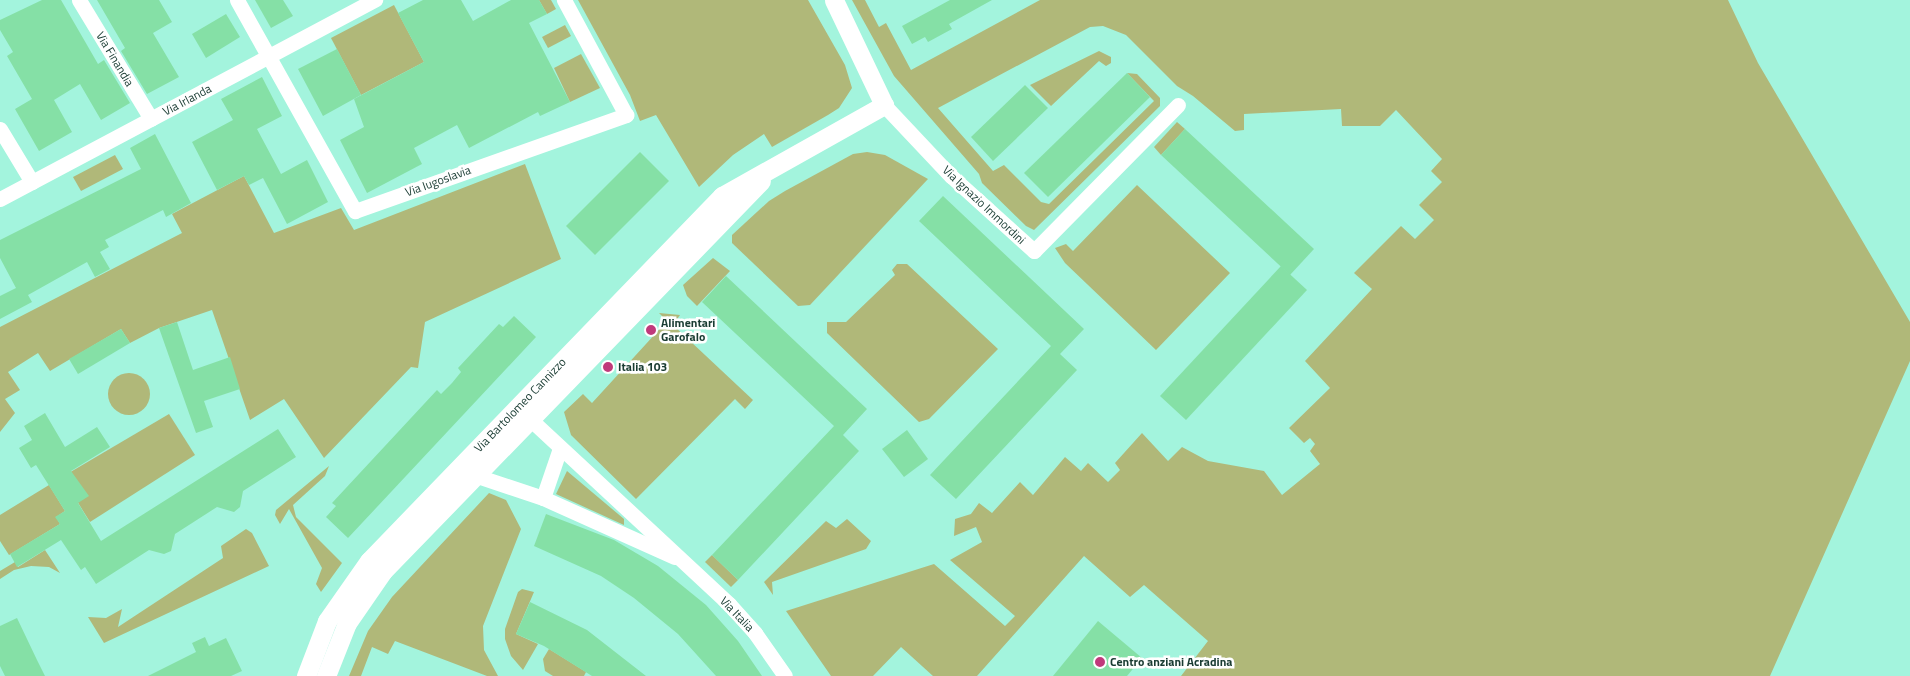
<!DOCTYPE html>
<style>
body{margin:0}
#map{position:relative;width:1910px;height:676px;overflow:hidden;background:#a3f4dd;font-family:"Titillium Web",sans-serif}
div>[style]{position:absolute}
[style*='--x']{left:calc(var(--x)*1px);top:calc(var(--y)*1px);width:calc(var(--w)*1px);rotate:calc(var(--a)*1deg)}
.green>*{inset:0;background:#b0b879}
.round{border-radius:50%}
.building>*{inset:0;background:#85e0a6}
.minor>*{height:15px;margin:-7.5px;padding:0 7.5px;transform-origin:7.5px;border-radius:7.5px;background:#fff}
.tertiary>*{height:19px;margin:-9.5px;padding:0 9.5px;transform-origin:9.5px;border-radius:9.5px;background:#fff}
.dots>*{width:14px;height:14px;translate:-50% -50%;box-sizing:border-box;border:2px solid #fff;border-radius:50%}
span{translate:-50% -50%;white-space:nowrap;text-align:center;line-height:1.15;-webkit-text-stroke:5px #fff;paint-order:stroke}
.street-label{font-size:12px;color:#193b32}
.poi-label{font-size:12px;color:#193b32;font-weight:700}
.left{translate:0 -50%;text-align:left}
</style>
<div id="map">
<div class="green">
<div style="clip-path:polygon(539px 0,551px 0,556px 9px,547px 14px)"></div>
<div style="clip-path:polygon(578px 0,808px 0,845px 65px,852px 88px,839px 108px,828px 115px,772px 147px,764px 134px,733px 155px,699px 187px,656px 115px,640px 121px,630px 95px)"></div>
<div style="clip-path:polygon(852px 0,865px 0,879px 27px,886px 23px,911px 70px,1040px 0,1728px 0,1758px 63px,1910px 322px,1910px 361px,1770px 676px,1181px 676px,1208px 641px,1144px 585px,1130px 597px,1084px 556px,977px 676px,933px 676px,901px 647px,873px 676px,831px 676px,786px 611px,934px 564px,1005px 626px,1015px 616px,950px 560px,982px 542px,976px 527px,954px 536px,955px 519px,971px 514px,979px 503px,992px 513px,1020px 482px,1033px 495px,1065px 457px,1081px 471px,1088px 463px,1108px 482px,1120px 470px,1115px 463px,1142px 433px,1168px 461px,1182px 447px,1208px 461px,1264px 471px,1282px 495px,1320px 464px,1310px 451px,1315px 444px,1310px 438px,1304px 443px,1289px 428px,1330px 388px,1305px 361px,1372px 289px,1354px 273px,1401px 226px,1415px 239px,1434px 220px,1419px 205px,1442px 182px,1431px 171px,1442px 159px,1396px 110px,1380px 126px,1342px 126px,1341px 109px,1244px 114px,1244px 130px,1235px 131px,1193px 96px,1177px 86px,1126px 35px,1103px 26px,1090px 27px,938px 108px,993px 171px,1004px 165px,1041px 202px,1049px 204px,1154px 101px,1127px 73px,1137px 74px,1160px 98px,1160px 106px,1034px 230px,1026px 226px,982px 183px,979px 174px,894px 76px)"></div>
<div style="clip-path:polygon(394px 5px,424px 62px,361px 95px,331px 38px)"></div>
<div style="clip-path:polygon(565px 25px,571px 36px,548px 48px,542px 37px)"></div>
<div style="clip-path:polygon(1099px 51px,1111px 57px,1111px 63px,1106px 66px,1099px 61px,1051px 106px,1030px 85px)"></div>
<div style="clip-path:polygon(581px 54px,600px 88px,570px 102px,554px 68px)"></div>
<div style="clip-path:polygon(1177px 122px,1185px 129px,1161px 155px,1154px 147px)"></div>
<div style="clip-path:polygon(867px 152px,885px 155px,928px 179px,810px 305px,798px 306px,732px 243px,732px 235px,769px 201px,785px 191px,853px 154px)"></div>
<div style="clip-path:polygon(115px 155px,123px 169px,81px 191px,73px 177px)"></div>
<div style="clip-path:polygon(525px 164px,561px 259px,425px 322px,418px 368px,411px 367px,324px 458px,284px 399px,250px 420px,212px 310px,159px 328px,130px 343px,121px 329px,50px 371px,38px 353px,8px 372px,20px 390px,5px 399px,15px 413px,0 432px,0 327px,182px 233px,172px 214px,244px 176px,274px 233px,341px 208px,354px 230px)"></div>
<div style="clip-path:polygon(1137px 185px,1230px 273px,1156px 350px,1065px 263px,1055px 248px,1066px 244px,1073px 251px)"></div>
<div style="clip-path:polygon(713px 258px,730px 271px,697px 306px,687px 296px,683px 285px)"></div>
<div style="clip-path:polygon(897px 264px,907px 264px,998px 349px,929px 419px,919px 422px,827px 333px,827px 322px,846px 322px,895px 275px,892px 270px)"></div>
<div style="clip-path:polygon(659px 313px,680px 315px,673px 325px,753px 400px,745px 409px,735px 399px,636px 499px,571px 435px,564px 412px,583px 394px,592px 403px,667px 321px)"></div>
<div class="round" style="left:108px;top:373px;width:42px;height:42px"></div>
<div style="clip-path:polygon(169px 414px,195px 455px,90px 522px,62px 477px)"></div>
<div style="clip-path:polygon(329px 466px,325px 476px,293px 505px,296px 517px,342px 563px,321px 592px,316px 584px,322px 568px,289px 509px,280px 524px,275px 515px,276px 510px)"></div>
<div style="clip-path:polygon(567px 471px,624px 519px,624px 525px,556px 494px)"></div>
<div style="clip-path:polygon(49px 485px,65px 511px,56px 517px,60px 524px,9px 555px,0 541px,0 515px)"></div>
<div style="clip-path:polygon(489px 493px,506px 500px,521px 529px,483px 626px,484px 650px,498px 676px,487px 676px,395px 641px,388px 654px,372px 647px,361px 676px,349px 676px,368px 631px,392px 597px)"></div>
<div style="clip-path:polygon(847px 519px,871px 541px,866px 549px,772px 582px,773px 595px,764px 582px,826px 521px,836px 528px)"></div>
<div style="clip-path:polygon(246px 529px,252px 533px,269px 566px,104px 643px,88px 617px,106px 618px,122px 609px,118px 627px,223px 558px,221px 546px)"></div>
<div style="clip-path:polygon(45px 550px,60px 573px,49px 567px,31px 566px,14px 570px,0 579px,0 571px,15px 562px,18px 567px)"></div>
<div style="clip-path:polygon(712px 555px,738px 580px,731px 587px,705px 562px)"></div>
<div style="clip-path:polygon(522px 589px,534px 592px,516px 634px,538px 644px,523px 670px,511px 656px,505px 639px,505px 629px,518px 592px)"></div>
<div style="clip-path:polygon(549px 649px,586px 672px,584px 676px,553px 676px,545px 671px,543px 659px)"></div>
</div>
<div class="building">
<div style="clip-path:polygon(42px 0,61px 0,98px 64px,104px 60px,130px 103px,101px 120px,80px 84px,54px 100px,72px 132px,39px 151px,15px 109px,32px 99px,7px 56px,13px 52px,0 30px,0 20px)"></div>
<div style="clip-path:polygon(97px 0,159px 0,172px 22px,153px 33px,179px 77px,147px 94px,121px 51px,125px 48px)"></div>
<div style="clip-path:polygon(255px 0,283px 0,293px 16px,271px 28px)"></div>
<div style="clip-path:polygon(423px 0,461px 0,473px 21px,511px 0,539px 0,547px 14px,529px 23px,570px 102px,540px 116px,538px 112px,469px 148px,457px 125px,414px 148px,422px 164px,367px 193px,340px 140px,364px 127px,354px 99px,424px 62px,398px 13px)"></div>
<div style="clip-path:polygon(950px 0,992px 0,949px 24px,952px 29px,928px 42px,925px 37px,912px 44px,902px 26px)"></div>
<div style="clip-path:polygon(226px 14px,240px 37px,206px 58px,192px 34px)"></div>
<div style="clip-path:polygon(337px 49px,361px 95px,323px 116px,298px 69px)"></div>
<div style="clip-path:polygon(1127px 73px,1150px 97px,1048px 197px,1024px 173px)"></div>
<div style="clip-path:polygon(262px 77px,282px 116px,257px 129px,281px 174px,307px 160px,328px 202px,287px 224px,263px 178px,249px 185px,244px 176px,217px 190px,192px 142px,233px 120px,221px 99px)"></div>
<div style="clip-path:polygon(1025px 85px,1048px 108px,993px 161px,971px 137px)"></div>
<div style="clip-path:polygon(1185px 129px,1314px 249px,1290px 275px,1161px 155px)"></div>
<div style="clip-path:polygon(155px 134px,191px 203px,166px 217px,163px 210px,105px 240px,109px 247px,100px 252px,110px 269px,95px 277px,87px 262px,28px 295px,32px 302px,0 319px,0 296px,16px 288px,0 258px,0 240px,141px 169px,130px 148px)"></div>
<div style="clip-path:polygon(640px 152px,669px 181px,595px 255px,566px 226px)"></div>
<div style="clip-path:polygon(943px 196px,1084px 329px,1060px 354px,1077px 370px,956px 499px,930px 475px,1051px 346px,919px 221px)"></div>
<div style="clip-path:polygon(1281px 266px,1307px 290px,1186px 420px,1160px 396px)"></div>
<div style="clip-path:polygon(726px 276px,867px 409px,843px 435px,859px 451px,738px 580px,712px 555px,834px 426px,702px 302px)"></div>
<div style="clip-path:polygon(514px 316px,536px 337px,348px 538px,326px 517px,336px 506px,332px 503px,437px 390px,441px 394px,452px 383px,461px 372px,458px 368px,499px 324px,503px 327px)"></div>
<div style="clip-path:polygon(177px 322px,193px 370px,230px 357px,240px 389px,204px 401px,213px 427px,196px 433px,159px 328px)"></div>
<div style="clip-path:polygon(121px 329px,130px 343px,78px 374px,69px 359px)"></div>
<div style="clip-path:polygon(45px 413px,65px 447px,97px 427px,110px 447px,71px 471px,89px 496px,78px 503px,101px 541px,278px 429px,296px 457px,243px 491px,240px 507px,234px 512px,217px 507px,175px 534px,171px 551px,164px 554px,149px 550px,96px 584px,85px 567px,81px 570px,61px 540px,17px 567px,10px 554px,60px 524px,55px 517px,65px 511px,36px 465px,31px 468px,19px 448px,32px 440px,24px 426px)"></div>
<div style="clip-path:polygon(907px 430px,928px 459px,904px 477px,882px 449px)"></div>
<div style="clip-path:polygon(546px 514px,614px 540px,658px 566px,706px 605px,738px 641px,762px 676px,716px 676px,678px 634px,634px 598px,601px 576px,534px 546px)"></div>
<div style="clip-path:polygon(530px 602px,587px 630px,646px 676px,592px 676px,544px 646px,516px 634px)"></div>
<div style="clip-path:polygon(17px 618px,37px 660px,45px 676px,5px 676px,0 666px,0 626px)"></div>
<div style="clip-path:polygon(1098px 621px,1142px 658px,1127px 676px,1053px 676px)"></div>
<div style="clip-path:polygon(205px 637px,209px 646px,226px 638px,242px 671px,231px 676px,148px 676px,196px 652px,192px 643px)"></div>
</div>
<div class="minor">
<div style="--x:79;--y:0;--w:139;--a:58.8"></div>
<div style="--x:237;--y:0;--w:242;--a:60.8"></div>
<div style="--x:355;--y:211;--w:288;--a:-19.5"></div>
<div style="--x:626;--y:115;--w:131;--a:-118.3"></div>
<div style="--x:884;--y:105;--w:98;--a:46.7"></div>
<div style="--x:951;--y:176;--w:112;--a:42.1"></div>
<div style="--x:1034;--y:251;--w:205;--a:-45.4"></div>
<div style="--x:0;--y:129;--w:62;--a:58.9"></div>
<div style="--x:0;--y:199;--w:425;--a:-28"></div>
<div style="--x:530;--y:419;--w:272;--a:42.9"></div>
<div style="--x:729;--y:604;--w:39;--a:48"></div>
<div style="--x:755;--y:633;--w:52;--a:55.1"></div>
<div style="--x:477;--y:476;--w:70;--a:18.4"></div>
<div style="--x:543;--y:498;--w:144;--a:24.2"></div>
<div style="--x:543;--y:498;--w:53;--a:-71.2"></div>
</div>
<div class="tertiary">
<div style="--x:306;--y:676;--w:59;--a:-69.1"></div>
<div style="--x:327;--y:621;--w:73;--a:-55"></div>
<div style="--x:369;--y:561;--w:508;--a:-45.96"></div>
<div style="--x:722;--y:196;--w:186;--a:-29.3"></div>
<div style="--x:884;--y:105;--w:116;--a:-115.5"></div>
<div style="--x:326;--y:676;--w:57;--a:-68.4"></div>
<div style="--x:347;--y:623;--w:63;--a:-55.3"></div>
<div style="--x:383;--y:571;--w:543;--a:-45.9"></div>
</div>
<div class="dots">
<div style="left:651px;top:330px;background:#c03a7b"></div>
<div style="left:608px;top:367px;background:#c03a7b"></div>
<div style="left:1100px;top:662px;background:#c03a7b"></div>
</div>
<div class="street-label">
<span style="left:115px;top:59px;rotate:59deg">Via Finandia</span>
<span style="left:187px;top:100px;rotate:-28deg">Via Irlanda</span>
<span style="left:438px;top:181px;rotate:-20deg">Via Iugoslavia</span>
<span style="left:984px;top:205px;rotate:43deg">Via Ignazio Immordini</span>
<span style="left:520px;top:405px;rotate:-46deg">Via Bartolomeo Cannizzo</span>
<span style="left:737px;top:614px;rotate:46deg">Via Italia</span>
</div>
<div class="poi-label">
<span class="left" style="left:661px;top:330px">Alimentari<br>Garofalo</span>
<span class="left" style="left:618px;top:367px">Italia 103</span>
<span class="left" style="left:1110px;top:662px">Centro anziani Acradina</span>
</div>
</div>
